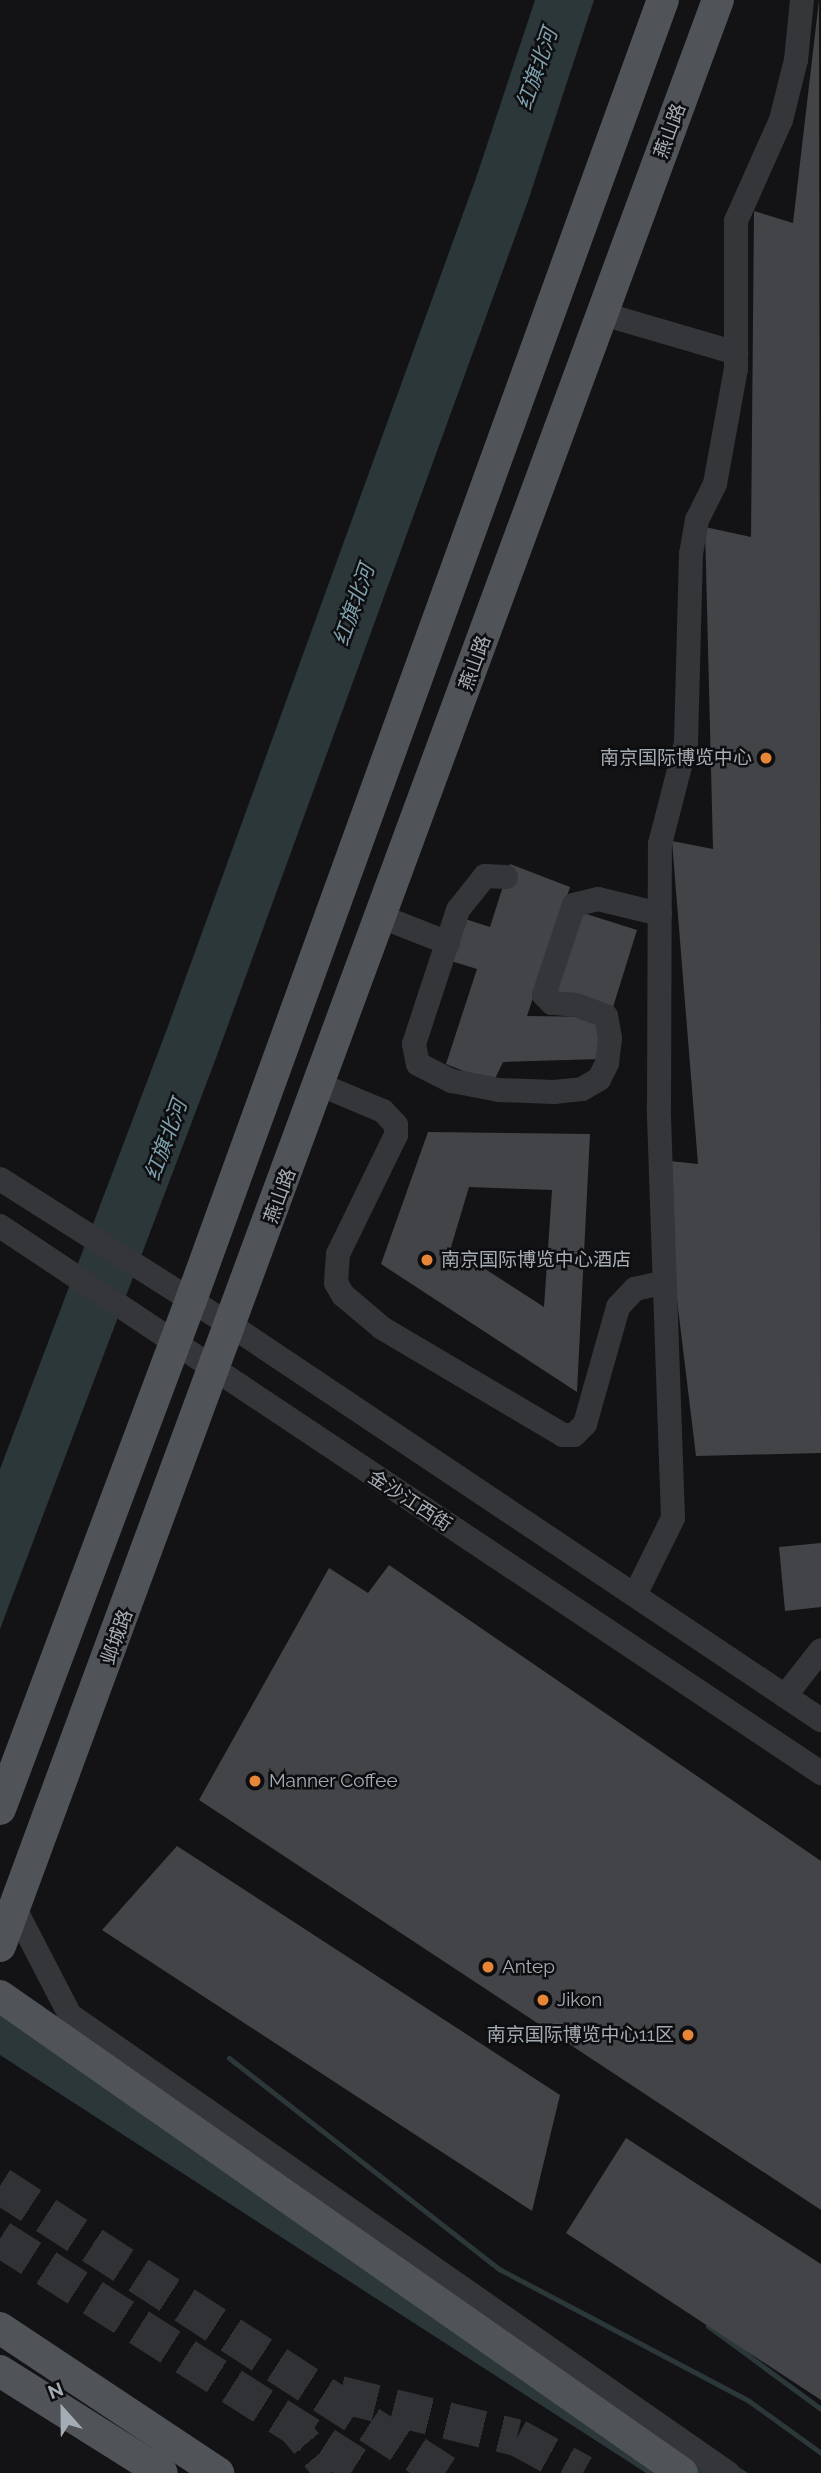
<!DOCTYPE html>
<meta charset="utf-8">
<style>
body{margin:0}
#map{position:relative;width:821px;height:2473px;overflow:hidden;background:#131315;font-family:Raleway,"Noto Sans SC",sans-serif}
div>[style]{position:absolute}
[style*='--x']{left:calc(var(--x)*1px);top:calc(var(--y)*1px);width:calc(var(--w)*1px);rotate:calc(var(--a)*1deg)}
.water>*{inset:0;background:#2c373a}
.stream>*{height:5px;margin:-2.5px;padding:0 2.5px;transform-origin:2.5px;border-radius:2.5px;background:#2c373a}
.building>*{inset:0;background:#424448}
.major-tunnel>*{height:32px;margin-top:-16px;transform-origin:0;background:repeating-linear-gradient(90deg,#303235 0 32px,transparent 0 48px)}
.highway-tunnel>*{height:37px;margin-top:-18.5px;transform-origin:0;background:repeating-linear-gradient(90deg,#303235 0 37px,transparent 0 55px)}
.minor>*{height:24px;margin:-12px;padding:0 12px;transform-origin:12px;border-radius:12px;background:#343639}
.major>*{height:32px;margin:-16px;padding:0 16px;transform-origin:16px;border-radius:16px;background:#505458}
.dots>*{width:19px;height:19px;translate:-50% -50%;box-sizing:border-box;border:4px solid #0e0e10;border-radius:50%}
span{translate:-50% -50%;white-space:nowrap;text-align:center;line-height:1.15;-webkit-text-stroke:5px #0e0e10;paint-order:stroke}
.street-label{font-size:19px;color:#a5adb4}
.poi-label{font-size:19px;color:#a5adb4}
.right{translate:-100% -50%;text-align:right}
.left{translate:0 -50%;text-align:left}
.water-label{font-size:21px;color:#7ea2ae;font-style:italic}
.north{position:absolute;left:28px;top:2375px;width:70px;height:70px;-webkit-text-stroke:5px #0e0e10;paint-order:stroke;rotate:339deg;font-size:19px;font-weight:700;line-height:28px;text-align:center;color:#a5adb4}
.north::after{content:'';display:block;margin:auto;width:24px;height:32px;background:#a5adb4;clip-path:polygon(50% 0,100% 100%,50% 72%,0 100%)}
</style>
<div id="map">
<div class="water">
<div style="clip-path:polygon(535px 0,594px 0,527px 204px,216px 1058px,0 1629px,0 1469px,167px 1029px,476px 178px)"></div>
<div style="clip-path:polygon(0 1989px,748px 2473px,646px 2473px,349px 2281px,0 2055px)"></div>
</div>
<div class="stream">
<div style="--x:229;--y:2058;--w:343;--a:38"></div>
<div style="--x:499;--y:2269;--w:283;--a:27.8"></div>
<div style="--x:749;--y:2401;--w:89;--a:35.8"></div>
<div style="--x:708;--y:2326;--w:140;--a:36.3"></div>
</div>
<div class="building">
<div style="clip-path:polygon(819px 0,821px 1453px,696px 1456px,660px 1160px,698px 1164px,672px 841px,713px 849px,705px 527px,751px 537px,754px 211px,793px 223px)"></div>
<div style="clip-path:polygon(510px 864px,570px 887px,527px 1016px,598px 1017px,600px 1059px,503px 1062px,493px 1083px,446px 1064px,477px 969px,451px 961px,465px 919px,490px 927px)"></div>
<div style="clip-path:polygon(580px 912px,637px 930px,613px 1007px,554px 991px)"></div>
<div style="clip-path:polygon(evenodd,428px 1132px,590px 1134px,577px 1392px,381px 1264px,428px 1132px,469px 1187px,552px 1190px,544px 1307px,451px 1247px,469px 1187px)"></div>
<div style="clip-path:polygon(821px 1543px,821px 1607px,785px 1611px,779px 1547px)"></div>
<div style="clip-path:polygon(389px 1565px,821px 1861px,821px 2210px,199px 1800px,329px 1568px,368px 1593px)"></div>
<div style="clip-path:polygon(177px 1846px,560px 2095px,532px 2211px,102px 1930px)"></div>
<div style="clip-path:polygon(626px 2138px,821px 2264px,821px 2400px,566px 2233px)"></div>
</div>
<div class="major-tunnel">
<div style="--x:286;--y:2419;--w:70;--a:50.2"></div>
</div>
<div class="highway-tunnel">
<div style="--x:0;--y:2185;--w:530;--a:32.91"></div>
<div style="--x:0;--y:2238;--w:437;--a:32.5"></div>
<div style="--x:340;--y:2394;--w:182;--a:13.7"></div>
<div style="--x:517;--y:2437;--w:75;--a:28.6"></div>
</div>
<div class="minor">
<div style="--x:603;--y:314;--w:139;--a:16.3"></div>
<div style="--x:506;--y:877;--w:21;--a:-177"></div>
<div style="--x:485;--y:876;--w:43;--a:128.5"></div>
<div style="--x:458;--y:910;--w:141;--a:108.2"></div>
<div style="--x:414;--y:1044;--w:20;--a:79"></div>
<div style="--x:418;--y:1064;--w:38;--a:27"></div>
<div style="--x:452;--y:1081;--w:48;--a:10.8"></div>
<div style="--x:499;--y:1090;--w:55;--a:2.1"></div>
<div style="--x:554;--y:1092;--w:28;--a:-6"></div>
<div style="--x:582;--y:1089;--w:20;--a:-30"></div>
<div style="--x:599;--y:1079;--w:18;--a:-63"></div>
<div style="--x:607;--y:1063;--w:25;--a:-83"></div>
<div style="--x:610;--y:1038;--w:22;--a:-100"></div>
<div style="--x:606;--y:1016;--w:32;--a:-160"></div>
<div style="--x:576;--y:1005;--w:24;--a:-175"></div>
<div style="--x:552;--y:1003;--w:11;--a:-135"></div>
<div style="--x:544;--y:995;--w:95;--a:-71.6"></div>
<div style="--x:574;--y:905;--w:25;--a:-14"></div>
<div style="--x:598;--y:899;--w:64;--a:13.6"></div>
<div style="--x:382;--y:917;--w:71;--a:21.5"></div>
<div style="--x:321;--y:1085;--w:67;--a:22.8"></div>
<div style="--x:383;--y:1111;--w:19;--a:47"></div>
<div style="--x:396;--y:1125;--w:10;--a:90"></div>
<div style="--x:396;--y:1135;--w:132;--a:116"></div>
<div style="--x:338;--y:1254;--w:29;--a:94"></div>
<div style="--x:336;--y:1283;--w:14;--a:60"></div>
<div style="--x:343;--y:1295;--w:51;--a:40.2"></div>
<div style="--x:382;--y:1328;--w:210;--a:30.6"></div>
<div style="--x:563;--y:1435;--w:11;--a:0"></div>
<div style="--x:574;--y:1435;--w:16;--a:-45"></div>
<div style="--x:585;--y:1424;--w:122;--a:-74.2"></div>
<div style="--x:618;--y:1307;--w:25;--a:-47"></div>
<div style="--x:635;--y:1289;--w:28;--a:-13"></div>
<div style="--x:0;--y:1179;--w:275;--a:32.4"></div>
<div style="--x:232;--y:1326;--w:709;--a:33.78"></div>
<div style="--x:0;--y:1226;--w:987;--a:33.67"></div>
<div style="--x:635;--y:1595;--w:86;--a:-63.7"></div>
<div style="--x:673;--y:1518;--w:411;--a:-92"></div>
<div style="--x:659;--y:1107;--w:263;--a:-89.8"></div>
<div style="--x:660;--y:844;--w:104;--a:-75.6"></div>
<div style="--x:686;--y:743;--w:189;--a:-88.5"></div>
<div style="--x:691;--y:554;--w:35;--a:-80"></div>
<div style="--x:697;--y:520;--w:40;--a:-63.4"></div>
<div style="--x:715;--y:484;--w:117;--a:-79.7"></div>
<div style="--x:736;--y:369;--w:148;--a:-90"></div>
<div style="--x:736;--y:221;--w:111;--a:-66"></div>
<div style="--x:781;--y:120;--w:62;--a:-76"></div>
<div style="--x:796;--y:60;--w:60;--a:-84.3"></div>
<div style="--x:785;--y:1696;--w:58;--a:-52"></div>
<div style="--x:15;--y:1909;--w:119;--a:62.6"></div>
<div style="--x:70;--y:2015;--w:802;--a:34.84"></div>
</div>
<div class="major">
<div style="--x:0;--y:1809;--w:544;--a:-69.43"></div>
<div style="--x:191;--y:1300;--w:1383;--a:-70.05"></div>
<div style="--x:0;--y:1946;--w:2074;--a:-69.75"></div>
<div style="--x:0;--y:1996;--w:832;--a:34.97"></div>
<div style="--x:0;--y:2328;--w:262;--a:33.6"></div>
<div style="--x:0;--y:2371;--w:191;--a:32.2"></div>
</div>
<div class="dots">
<div style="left:766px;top:758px;background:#e88638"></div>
<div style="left:427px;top:1260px;background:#e88638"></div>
<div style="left:255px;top:1781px;background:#e88638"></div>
<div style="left:488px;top:1967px;background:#e88638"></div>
<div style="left:543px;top:2000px;background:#e88638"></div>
<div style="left:688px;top:2035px;background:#e88638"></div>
</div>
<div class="street-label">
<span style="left:670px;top:131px;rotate:-70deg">燕山路</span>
<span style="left:475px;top:663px;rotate:-70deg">燕山路</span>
<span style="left:280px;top:1196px;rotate:-70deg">燕山路</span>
<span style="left:410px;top:1501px;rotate:33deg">金沙江西街</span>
<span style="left:117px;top:1637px;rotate:-70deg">邺城路</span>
</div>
<div class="poi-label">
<span class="right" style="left:752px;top:758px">南京国际博览中心</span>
<span class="left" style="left:441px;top:1260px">南京国际博览中心酒店</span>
<span class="left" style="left:269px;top:1781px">Manner Coffee</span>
<span class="left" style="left:502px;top:1967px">Antep</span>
<span class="left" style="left:557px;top:2000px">Jikon</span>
<span class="right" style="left:674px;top:2035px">南京国际博览中心11区</span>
</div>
<div class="water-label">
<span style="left:537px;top:69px;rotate:-71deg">红旗北河</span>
<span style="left:354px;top:605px;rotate:-71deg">红旗北河</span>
<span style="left:166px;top:1140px;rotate:-70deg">红旗北河</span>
</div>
<div class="north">N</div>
</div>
